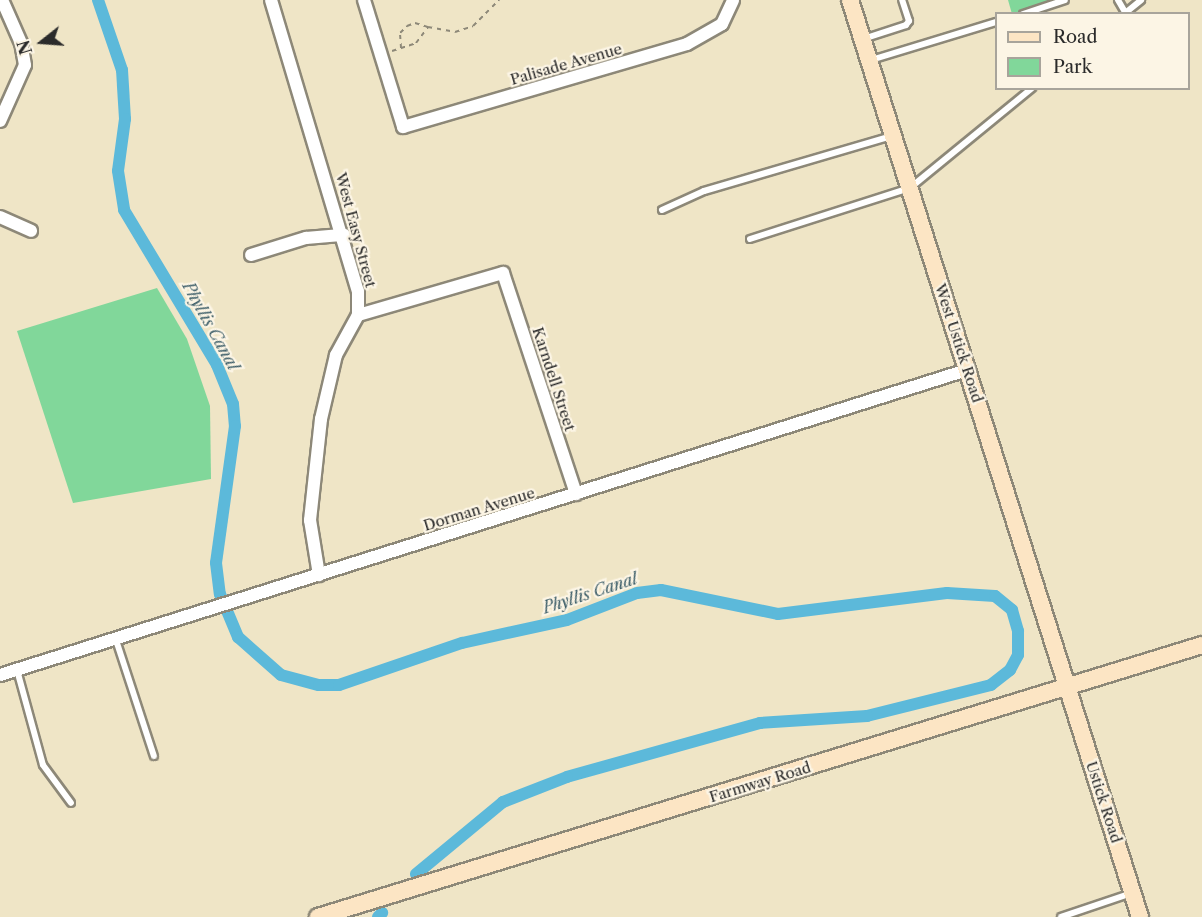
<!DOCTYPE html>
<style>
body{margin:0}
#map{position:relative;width:1202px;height:917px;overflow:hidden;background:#efe5c6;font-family:"Libre Caslon Text",serif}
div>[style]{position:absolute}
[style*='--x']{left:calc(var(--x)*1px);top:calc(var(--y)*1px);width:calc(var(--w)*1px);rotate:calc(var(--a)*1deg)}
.green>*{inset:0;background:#81d79a}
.canal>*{height:12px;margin:-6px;padding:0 6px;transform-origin:6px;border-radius:6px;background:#5cb9da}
.path>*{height:2px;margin-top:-1px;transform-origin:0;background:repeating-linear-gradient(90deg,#8d8878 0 4.5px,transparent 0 9px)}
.roads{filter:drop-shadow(2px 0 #8d8878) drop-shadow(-2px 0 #8d8878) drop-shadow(0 2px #8d8878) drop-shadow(0 -2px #8d8878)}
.service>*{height:6px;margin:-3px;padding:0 3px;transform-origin:3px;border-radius:3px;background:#fff}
.minor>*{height:12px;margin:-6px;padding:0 6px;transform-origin:6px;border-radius:6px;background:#fff}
.secondary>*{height:16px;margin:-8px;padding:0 8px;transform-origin:8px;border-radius:8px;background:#fce5c4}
span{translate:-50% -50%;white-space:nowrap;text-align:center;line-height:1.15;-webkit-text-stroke:4.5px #fcf5e5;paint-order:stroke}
.street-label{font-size:15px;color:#2b2b2b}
.water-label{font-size:16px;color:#3c5d68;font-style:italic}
.legend{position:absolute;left:995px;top:12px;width:195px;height:78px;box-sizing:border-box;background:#fcf5e5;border:2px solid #a8a49b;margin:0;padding:8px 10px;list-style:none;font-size:18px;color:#2b2b2b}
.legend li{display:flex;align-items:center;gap:12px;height:30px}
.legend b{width:30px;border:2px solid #a8a49b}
.north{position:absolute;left:12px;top:12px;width:60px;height:60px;-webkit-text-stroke:4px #fcf5e5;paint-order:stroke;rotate:253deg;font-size:16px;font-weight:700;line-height:24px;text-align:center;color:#2b2b2b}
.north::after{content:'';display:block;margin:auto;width:21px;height:27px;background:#2b2b2b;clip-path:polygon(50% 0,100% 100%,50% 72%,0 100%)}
</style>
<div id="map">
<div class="green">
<div style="clip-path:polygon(1008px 0,1055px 0,1012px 14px)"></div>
<div style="clip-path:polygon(157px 288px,187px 339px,210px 406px,211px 479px,73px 503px,17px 331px)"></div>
</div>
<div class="canal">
<div style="--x:98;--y:0;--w:74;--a:71.1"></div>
<div style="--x:122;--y:70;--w:49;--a:86.5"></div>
<div style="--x:125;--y:119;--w:52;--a:97.7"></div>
<div style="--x:118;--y:171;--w:39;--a:81"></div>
<div style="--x:124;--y:210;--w:181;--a:59"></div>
<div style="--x:217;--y:365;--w:42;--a:67.7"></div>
<div style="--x:233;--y:404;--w:22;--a:85"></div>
<div style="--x:235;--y:426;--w:138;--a:97.9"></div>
<div style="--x:216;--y:563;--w:31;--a:83"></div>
<div style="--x:220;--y:594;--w:47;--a:67.3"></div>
<div style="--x:238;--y:637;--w:57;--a:41.5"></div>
<div style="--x:281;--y:675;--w:39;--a:15"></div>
<div style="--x:319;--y:685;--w:20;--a:0"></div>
<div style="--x:339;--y:685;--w:130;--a:-18.9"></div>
<div style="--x:462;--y:643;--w:107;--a:-12.4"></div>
<div style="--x:567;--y:620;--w:75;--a:-21.1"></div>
<div style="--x:637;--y:593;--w:24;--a:-7"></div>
<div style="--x:661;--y:590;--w:119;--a:11.6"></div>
<div style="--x:778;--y:614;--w:170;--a:-7.1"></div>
<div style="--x:947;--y:593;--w:48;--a:3.6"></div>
<div style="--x:995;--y:596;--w:22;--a:39"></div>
<div style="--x:1012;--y:610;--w:22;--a:74"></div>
<div style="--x:1018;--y:631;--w:24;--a:90"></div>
<div style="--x:1018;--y:655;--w:17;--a:118"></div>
<div style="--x:1010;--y:670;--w:24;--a:142"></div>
<div style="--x:991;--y:685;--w:128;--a:166"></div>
<div style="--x:867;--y:716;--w:107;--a:176.3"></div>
<div style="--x:760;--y:723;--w:200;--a:164.4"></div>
<div style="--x:567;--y:777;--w:69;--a:158.7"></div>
<div style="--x:503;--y:802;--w:113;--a:140.4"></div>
<div style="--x:378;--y:917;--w:6;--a:-45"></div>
</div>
<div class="path">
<div style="--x:401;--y:48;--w:15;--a:-94"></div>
<div style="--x:400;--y:33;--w:10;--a:-45"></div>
<div style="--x:407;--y:26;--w:9;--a:-21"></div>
<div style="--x:415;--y:23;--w:14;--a:17"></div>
<div style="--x:392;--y:51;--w:25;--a:-18"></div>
<div style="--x:416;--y:43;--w:20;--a:-53"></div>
<div style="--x:428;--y:27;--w:27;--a:10"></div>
<div style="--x:455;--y:32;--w:19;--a:-18"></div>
<div style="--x:473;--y:26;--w:37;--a:-45"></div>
</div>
<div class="roads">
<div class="service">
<div style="--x:1118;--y:0;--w:14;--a:60"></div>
<div style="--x:1023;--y:14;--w:44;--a:-18.4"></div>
<div style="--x:1124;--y:14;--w:22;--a:-39"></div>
<div style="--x:863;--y:39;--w:45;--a:-18"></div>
<div style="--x:906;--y:25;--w:5;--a:-53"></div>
<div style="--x:909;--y:21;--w:22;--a:-108"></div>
<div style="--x:871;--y:60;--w:131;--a:-16.9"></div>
<div style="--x:662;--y:210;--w:46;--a:-24.3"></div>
<div style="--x:704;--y:191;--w:196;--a:-16.3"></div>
<div style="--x:750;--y:239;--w:168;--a:-17.7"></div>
<div style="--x:910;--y:188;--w:158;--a:-39.3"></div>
<div style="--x:116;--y:640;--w:122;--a:71.9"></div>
<div style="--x:17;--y:670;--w:98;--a:74.7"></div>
<div style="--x:43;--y:765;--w:47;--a:53.6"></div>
<div style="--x:1061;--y:917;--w:75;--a:-18.7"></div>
</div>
<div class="minor">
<div style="--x:271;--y:0;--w:304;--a:73.4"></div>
<div style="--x:358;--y:291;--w:24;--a:90"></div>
<div style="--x:358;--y:315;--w:46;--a:118.8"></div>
<div style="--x:336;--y:355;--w:66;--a:103.2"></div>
<div style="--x:321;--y:419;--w:102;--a:96.2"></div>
<div style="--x:310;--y:520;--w:56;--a:80.7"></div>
<div style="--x:364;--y:0;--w:133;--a:72.9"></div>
<div style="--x:403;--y:127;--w:296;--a:-16.3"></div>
<div style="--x:687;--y:44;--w:40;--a:-29.7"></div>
<div style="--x:722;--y:24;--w:26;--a:-65"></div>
<div style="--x:0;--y:121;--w:61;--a:-65.9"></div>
<div style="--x:25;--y:65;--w:22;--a:-100"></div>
<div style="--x:21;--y:43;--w:47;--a:-113.8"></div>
<div style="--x:0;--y:217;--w:34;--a:24"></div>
<div style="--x:251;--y:255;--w:58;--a:-17.2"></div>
<div style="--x:306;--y:238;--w:38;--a:-5"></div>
<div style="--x:358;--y:315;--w:151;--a:-16.2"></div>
<div style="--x:503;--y:273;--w:233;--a:71.7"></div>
<div style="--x:0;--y:675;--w:1014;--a:-17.51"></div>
</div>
<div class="secondary">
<div style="--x:850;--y:0;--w:962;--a:72.45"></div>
<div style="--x:318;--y:917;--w:925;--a:-17.1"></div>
</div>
</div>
<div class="street-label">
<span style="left:566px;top:64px;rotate:-16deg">Palisade Avenue</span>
<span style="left:356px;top:230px;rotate:75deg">West Easy Street</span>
<span style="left:959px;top:343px;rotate:72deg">West Ustick Road</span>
<span style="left:554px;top:379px;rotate:72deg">Karndell Street</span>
<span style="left:479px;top:509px;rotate:-17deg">Dorman Avenue</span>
<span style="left:760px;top:782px;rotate:-17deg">Farmway Road</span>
<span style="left:1104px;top:802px;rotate:72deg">Ustick Road</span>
</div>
<div class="water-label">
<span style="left:211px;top:326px;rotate:61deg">Phyllis Canal</span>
<span style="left:590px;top:593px;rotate:-18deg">Phyllis Canal</span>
</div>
<ul class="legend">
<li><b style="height:8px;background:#fce5c4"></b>Road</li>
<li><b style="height:16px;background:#81d79a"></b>Park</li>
</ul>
<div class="north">N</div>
</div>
